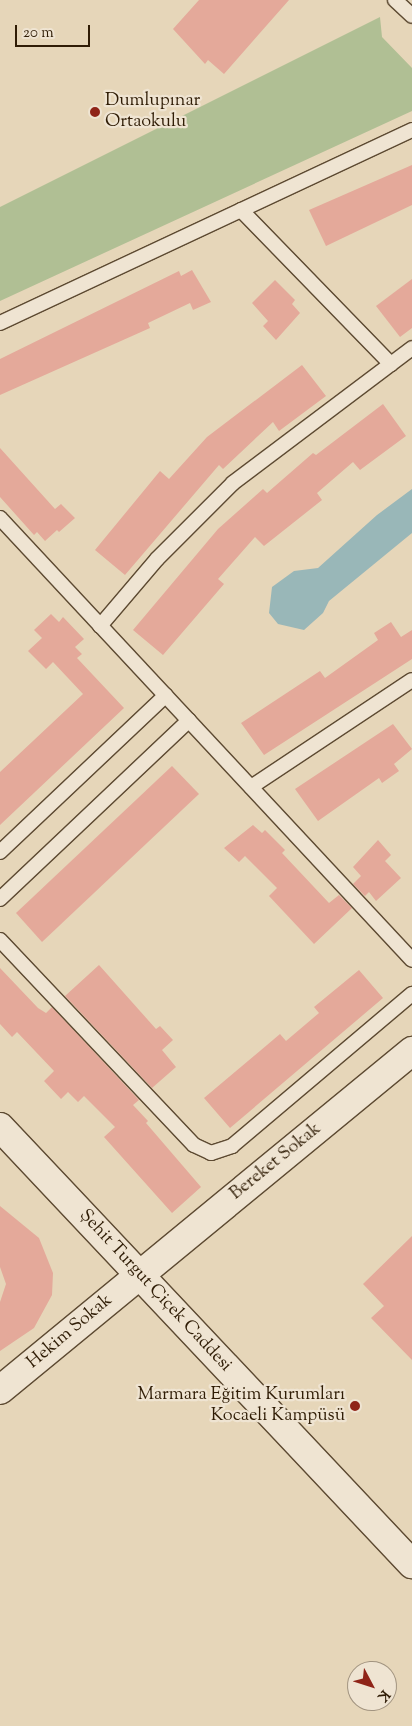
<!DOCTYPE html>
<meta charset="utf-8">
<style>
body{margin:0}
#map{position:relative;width:412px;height:1726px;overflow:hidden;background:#e6d6b9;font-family:"Sorts Mill Goudy",serif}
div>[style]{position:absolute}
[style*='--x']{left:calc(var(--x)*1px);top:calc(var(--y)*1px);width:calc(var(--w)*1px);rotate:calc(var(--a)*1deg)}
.green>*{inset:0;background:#b0bf94}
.water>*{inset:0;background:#99b7b8}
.building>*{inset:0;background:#e4a99a}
.roads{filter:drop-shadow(1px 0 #5d4a32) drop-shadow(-1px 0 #5d4a32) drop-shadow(0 1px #5d4a32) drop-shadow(0 -1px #5d4a32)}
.lane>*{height:14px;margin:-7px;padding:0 7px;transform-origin:7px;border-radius:7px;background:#efe4d2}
.street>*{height:28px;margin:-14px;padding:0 14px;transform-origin:14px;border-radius:14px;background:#efe4d2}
.secondary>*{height:28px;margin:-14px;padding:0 14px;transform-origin:14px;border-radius:14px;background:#efe4d2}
.dots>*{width:14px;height:14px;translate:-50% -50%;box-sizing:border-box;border:2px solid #efe4d2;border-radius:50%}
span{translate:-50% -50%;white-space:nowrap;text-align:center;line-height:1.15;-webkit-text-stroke:4.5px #efe4d2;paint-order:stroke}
.poi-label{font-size:18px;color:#2f1c05}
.left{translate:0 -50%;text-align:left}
.right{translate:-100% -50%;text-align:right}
.street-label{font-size:18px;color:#2f1c05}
.north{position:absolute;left:347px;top:1661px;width:50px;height:50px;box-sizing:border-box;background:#efe4d2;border:1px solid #a29480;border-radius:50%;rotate:130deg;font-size:14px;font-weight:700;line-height:20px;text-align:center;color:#2f1c05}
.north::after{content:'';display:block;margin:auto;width:18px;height:22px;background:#8f2418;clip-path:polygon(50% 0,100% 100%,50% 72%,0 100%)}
.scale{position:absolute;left:15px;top:25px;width:75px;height:22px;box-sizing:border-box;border:2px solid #2f1c05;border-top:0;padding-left:6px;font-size:15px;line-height:18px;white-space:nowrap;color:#2f1c05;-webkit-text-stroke:4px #efe4d2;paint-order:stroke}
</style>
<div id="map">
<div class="green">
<div style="clip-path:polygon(380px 17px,382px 37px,412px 68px,412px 111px,0 301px,0 207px)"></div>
</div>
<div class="water">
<div style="clip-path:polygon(412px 489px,412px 533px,329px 601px,323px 613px,304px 630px,278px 624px,269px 613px,272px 587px,294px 571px,318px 568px,377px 515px)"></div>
</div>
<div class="building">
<div style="clip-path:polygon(199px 0,289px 0,224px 74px,208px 60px,205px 64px,173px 29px)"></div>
<div style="clip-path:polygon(412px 165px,412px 205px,326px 246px,309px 210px)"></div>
<div style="clip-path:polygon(192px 270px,211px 302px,193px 310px,190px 303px,148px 323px,150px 328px,0 395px,0 359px,179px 271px,181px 276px)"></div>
<div style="clip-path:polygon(412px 279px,412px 328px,400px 337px,376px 306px)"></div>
<div style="clip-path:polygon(275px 280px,295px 300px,292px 304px,300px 313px,276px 340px,263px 326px,268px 321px,252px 303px)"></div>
<div style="clip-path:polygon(302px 365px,326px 396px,279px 431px,273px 422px,223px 469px,219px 465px,125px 575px,95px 550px,160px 471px,169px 479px,207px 437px)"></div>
<div style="clip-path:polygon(383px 404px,406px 436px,360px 470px,353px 462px,317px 493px,322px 500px,264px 546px,255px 537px,218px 579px,224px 584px,163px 655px,133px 630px,218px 529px,263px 489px,267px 493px,313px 453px,316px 455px)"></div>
<div style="clip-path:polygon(0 448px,55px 509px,61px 504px,75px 518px,59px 532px,57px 530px,45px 541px,37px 532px,34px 535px,0 497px)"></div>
<div style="clip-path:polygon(51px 614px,59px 622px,63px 617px,84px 639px,75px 647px,82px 654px,77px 658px,124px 708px,0 825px,0 772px,83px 694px,53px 662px,46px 669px,28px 651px,42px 638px,34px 630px)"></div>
<div style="clip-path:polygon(391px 622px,401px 637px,412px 630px,412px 659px,264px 755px,241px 723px,320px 671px,325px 678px,378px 640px,374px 633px)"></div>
<div style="clip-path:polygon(393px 724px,412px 749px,394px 764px,399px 771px,382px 783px,379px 778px,318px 821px,295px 789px)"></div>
<div style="clip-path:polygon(172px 766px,199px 794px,42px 942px,16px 913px)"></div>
<div style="clip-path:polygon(253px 825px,262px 833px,265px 830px,285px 850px,282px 853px,329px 903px,339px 895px,352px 908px,314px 944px,269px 896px,277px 888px,245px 856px,239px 862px,224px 848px)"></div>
<div style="clip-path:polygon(378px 840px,391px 855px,385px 861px,401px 878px,376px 901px,369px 892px,365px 896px,353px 884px,361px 876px,353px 867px)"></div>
<div style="clip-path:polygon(99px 965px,156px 1029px,160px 1026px,173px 1040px,162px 1050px,176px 1067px,152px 1088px,65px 996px)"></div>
<div style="clip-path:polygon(0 968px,38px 1008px,46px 1013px,52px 1007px,139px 1100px,133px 1105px,148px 1121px,146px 1123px,201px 1187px,172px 1213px,104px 1137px,115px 1127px,84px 1096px,78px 1102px,68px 1092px,61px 1099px,44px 1081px,54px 1071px,17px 1032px,12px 1037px,0 1024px)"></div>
<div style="clip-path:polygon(359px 970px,383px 998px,230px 1128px,204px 1098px,280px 1034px,286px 1041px,319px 1013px,314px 1007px)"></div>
<div style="clip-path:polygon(0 1206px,39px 1238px,53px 1273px,52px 1295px,34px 1328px,0 1351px,0 1302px,6px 1284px,0 1267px)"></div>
<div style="clip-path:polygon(412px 1236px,412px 1360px,371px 1318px,384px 1306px,363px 1284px)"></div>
</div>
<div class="roads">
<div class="lane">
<div style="--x:395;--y:0;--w:23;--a:43"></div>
<div style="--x:241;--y:210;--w:215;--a:45.8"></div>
<div style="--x:0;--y:323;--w:455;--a:-25.1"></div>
<div style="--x:0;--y:518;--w:604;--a:47.01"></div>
<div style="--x:100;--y:626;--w:88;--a:-49.6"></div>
<div style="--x:157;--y:559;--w:107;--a:-45"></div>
<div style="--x:233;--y:483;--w:224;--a:-37"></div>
<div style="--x:251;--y:787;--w:193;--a:-33.6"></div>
<div style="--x:0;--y:852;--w:228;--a:-43.4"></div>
<div style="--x:0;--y:899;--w:260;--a:-43.4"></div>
<div style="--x:0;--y:940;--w:282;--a:46.6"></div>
<div style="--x:194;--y:1145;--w:19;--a:25"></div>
<div style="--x:211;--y:1153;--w:22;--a:-18"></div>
<div style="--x:232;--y:1146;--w:236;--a:-40.2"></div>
</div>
<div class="street">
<div style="--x:0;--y:1390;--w:534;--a:-39.45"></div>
</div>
<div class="secondary">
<div style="--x:0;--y:1127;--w:601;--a:46.69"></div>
</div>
</div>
<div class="dots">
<div style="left:95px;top:112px;background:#8f2418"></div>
<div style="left:355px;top:1406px;background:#8f2418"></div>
</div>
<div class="poi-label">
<span class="left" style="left:105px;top:112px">Dumlupınar<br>Ortaokulu</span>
<span class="right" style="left:345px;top:1406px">Marmara Eğitim Kurumları<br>Kocaeli Kampüsü</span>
</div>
<div class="street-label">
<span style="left:276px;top:1162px;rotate:-39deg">Bereket Sokak</span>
<span style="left:155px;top:1291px;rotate:47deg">Şehit Turgut Çiçek Caddesi</span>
<span style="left:70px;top:1332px;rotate:-40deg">Hekim Sokak</span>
</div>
<div class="north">K</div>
<div class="scale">20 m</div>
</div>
